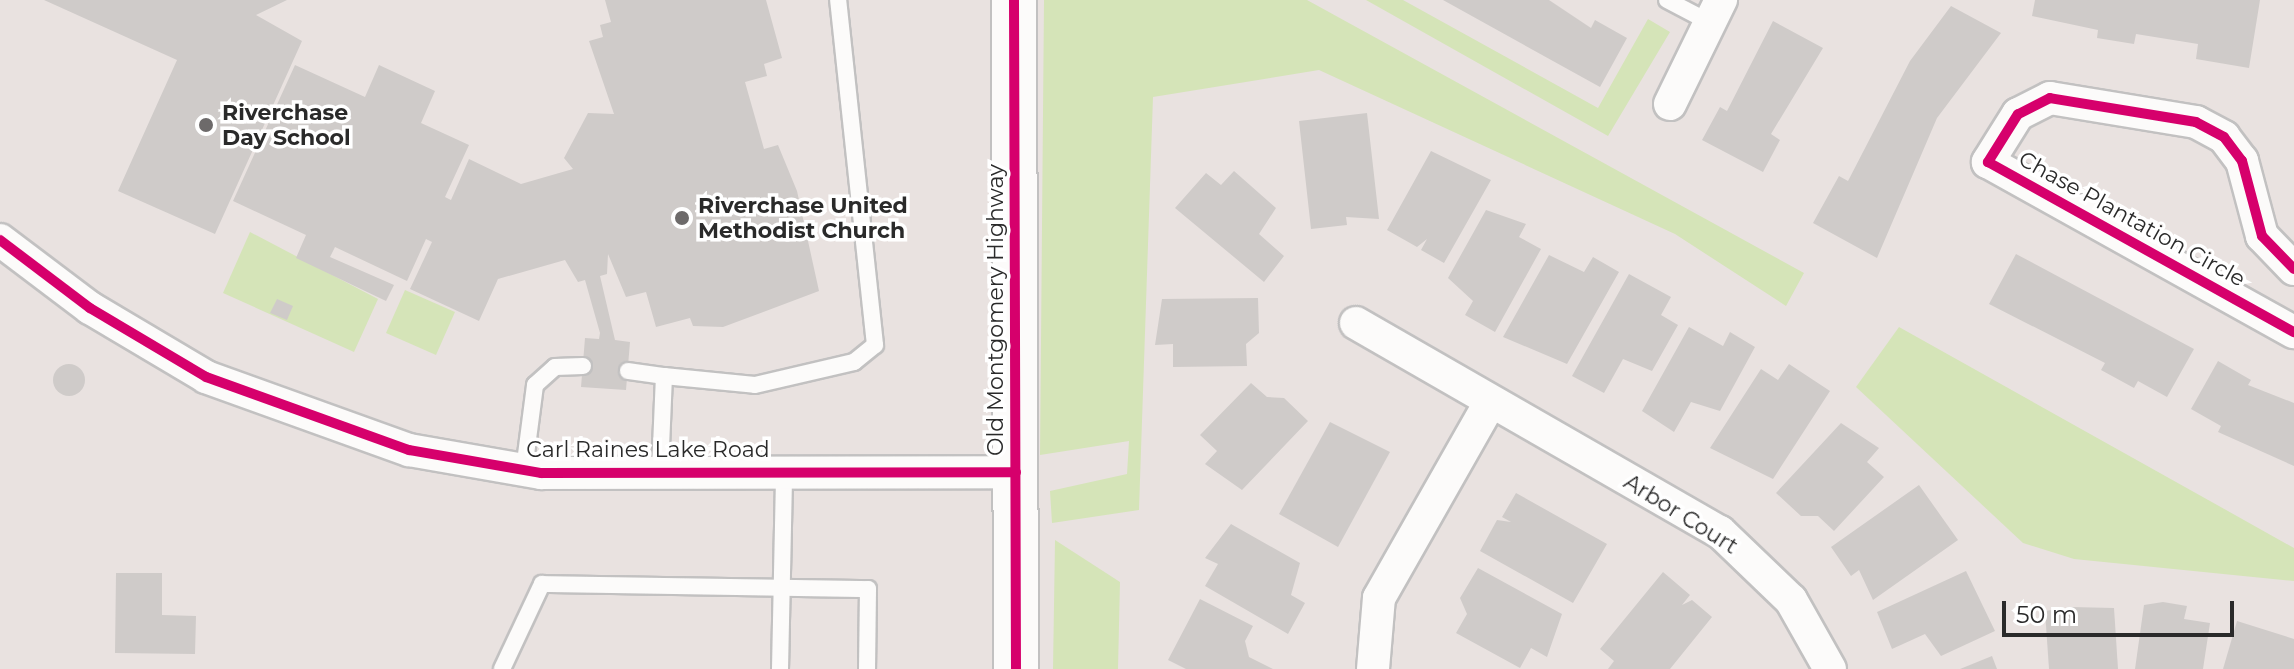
<!DOCTYPE html>
<style>
body{margin:0}
#map{position:relative;width:2294px;height:669px;overflow:hidden;background:#e9e2e0;font-family:Montserrat,sans-serif}
div>[style]{position:absolute}
[style*='--x']{left:calc(var(--x)*1px);top:calc(var(--y)*1px);width:calc(var(--w)*1px);rotate:calc(var(--a)*1deg)}
.green>*{inset:0;background:#d5e4b8}
.building>*{inset:0;background:#cfcbc9}
.round{border-radius:50%}
.roads{filter:drop-shadow(2px 0 #c2c1c1) drop-shadow(-2px 0 #c2c1c1) drop-shadow(0 2px #c2c1c1) drop-shadow(0 -2px #c2c1c1)}
.lane>*{height:16px;margin:-8px;padding:0 8px;transform-origin:8px;border-radius:8px;background:#fcfbfa}
.street>*{height:32px;margin:-16px;padding:0 16px;transform-origin:16px;border-radius:16px;background:#fcfbfa}
.secondary>*{height:44px;margin:-22px;padding:0 22px;transform-origin:22px;border-radius:22px;background:#fcfbfa}
.cycleway>*{height:10px;margin:-5px;padding:0 5px;transform-origin:5px;border-radius:5px;background:#d6006c}
.dots>*{width:22px;height:22px;translate:-50% -50%;box-sizing:border-box;border:4px solid #fff;border-radius:50%}
span{translate:-50% -50%;white-space:nowrap;text-align:center;line-height:1.15;-webkit-text-stroke:7px #fff;paint-order:stroke}
.poi-label{font-size:22px;color:#2a2a2a;font-weight:700}
.left{translate:0 -50%;text-align:left}
.street-label{font-size:22px;color:#2a2a2a}
.scale{position:absolute;left:2002px;top:601px;width:232px;height:36px;box-sizing:border-box;border:4px solid #2a2a2a;border-top:0;padding-left:10px;font-size:24px;line-height:28px;white-space:nowrap;color:#2a2a2a;-webkit-text-stroke:6px #fff;paint-order:stroke}
</style>
<div id="map">
<div class="green">
<div style="clip-path:polygon(1044px 0,1307px 0,1804px 273px,1786px 306px,1675px 234px,1319px 70px,1153px 97px,1139px 510px,1052px 523px,1050px 491px,1127px 474px,1129px 441px,1040px 455px)"></div>
<div style="clip-path:polygon(1366px 0,1403px 0,1598px 108px,1648px 19px,1670px 32px,1608px 136px)"></div>
<div style="clip-path:polygon(250px 232px,378px 299px,354px 352px,223px 293px)"></div>
<div style="clip-path:polygon(405px 290px,455px 312px,436px 355px,386px 333px)"></div>
<div style="clip-path:polygon(1899px 327px,2294px 548px,2294px 581px,2074px 559px,2023px 543px,1856px 387px)"></div>
<div style="clip-path:polygon(1055px 540px,1120px 582px,1118px 669px,1053px 669px)"></div>
</div>
<div class="building">
<div style="clip-path:polygon(44px 0,287px 0,256px 15px,302px 41px,215px 234px,118px 191px,177px 60px)"></div>
<div style="clip-path:polygon(605px 0,766px 0,782px 58px,764px 64px,767px 76px,745px 82px,764px 149px,778px 145px,797px 191px,819px 291px,723px 327px,693px 326px,690px 318px,656px 327px,646px 292px,626px 297px,608px 254px,607px 274px,600px 276px,615px 340px,630px 342px,626px 390px,581px 387px,585px 338px,599px 339px,600px 333px,585px 280px,578px 282px,565px 260px,498px 279px,479px 321px,410px 289px,432px 242px,426px 239px,407px 281px,335px 247px,330px 257px,394px 285px,386px 301px,296px 258px,306px 235px,233px 201px,295px 65px,365px 97px,379px 65px,435px 91px,421px 123px,469px 145px,445px 197px,451px 200px,469px 159px,521px 184px,573px 169px,564px 158px,588px 113px,614px 114px,589px 41px,603px 37px,600px 25px,611px 22px)"></div>
<div style="clip-path:polygon(1443px 0,1549px 0,1591px 28px,1595px 20px,1627px 38px,1600px 87px)"></div>
<div style="clip-path:polygon(2035px 0,2260px 0,2249px 68px,2196px 59px,2198px 44px,2136px 34px,2134px 44px,2097px 38px,2098px 30px,2032px 16px)"></div>
<div style="clip-path:polygon(1951px 6px,2001px 33px,1937px 118px,1877px 258px,1813px 223px,1839px 176px,1848px 181px,1910px 61px)"></div>
<div style="clip-path:polygon(1773px 21px,1823px 48px,1771px 134px,1780px 140px,1763px 172px,1702px 140px,1720px 107px,1727px 111px)"></div>
<div style="clip-path:polygon(1367px 113px,1379px 219px,1346px 217px,1347px 225px,1311px 229px,1299px 121px)"></div>
<div style="clip-path:polygon(1431px 151px,1491px 180px,1444px 263px,1421px 250px,1427px 239px,1417px 247px,1387px 230px)"></div>
<div style="clip-path:polygon(1234px 171px,1276px 208px,1259px 234px,1284px 256px,1264px 282px,1175px 208px,1206px 173px,1221px 185px)"></div>
<div style="clip-path:polygon(1486px 210px,1526px 224px,1519px 237px,1541px 249px,1495px 332px,1465px 315px,1473px 301px,1448px 278px)"></div>
<div style="clip-path:polygon(2016px 254px,2194px 349px,2167px 397px,2138px 381px,2134px 388px,2101px 370px,2105px 363px,1989px 304px)"></div>
<div style="clip-path:polygon(1549px 255px,1584px 272px,1593px 257px,1619px 272px,1567px 364px,1503px 337px)"></div>
<div style="clip-path:polygon(1629px 274px,1671px 297px,1661px 315px,1678px 325px,1652px 371px,1623px 359px,1604px 393px,1572px 376px)"></div>
<div style="clip-path:polygon(1258px 298px,1259px 333px,1246px 344px,1247px 366px,1173px 367px,1173px 344px,1155px 345px,1162px 299px)"></div>
<div style="clip-path:polygon(277px 299px,293px 306px,287px 320px,270px 313px)"></div>
<div style="clip-path:polygon(1689px 327px,1723px 346px,1730px 332px,1755px 347px,1720px 411px,1691px 402px,1674px 432px,1642px 411px)"></div>
<div style="clip-path:polygon(2218px 361px,2251px 380px,2248px 385px,2294px 403px,2294px 466px,2218px 432px,2221px 426px,2191px 409px)"></div>
<div class="round" style="left:53px;top:364px;width:32px;height:32px"></div>
<div style="clip-path:polygon(1789px 364px,1830px 391px,1773px 479px,1710px 448px,1761px 369px,1778px 380px)"></div>
<div style="clip-path:polygon(1251px 383px,1267px 397px,1284px 398px,1308px 421px,1242px 490px,1205px 464px,1217px 451px,1200px 435px)"></div>
<div style="clip-path:polygon(1330px 422px,1390px 452px,1338px 547px,1279px 514px)"></div>
<div style="clip-path:polygon(1841px 423px,1879px 448px,1867px 462px,1884px 477px,1834px 531px,1818px 516px,1801px 516px,1776px 493px)"></div>
<div style="clip-path:polygon(1919px 485px,1958px 540px,1873px 600px,1859px 570px,1851px 576px,1831px 547px)"></div>
<div style="clip-path:polygon(1516px 493px,1607px 544px,1573px 603px,1480px 551px,1497px 520px,1511px 522px,1502px 517px)"></div>
<div style="clip-path:polygon(1231px 524px,1300px 563px,1291px 595px,1305px 603px,1288px 634px,1205px 586px,1218px 564px,1205px 558px)"></div>
<div style="clip-path:polygon(1478px 568px,1562px 614px,1547px 657px,1531px 648px,1520px 668px,1456px 633px,1467px 614px,1460px 598px)"></div>
<div style="clip-path:polygon(1966px 571px,1995px 631px,1941px 656px,1925px 634px,1892px 649px,1877px 612px)"></div>
<div style="clip-path:polygon(1663px 572px,1690px 595px,1682px 605px,1692px 600px,1712px 617px,1670px 669px,1608px 669px,1614px 661px,1600px 649px)"></div>
<div style="clip-path:polygon(116px 573px,162px 573px,162px 615px,196px 616px,195px 654px,115px 653px)"></div>
<div style="clip-path:polygon(1200px 599px,1253px 626px,1245px 641px,1249px 657px,1273px 669px,1186px 669px,1168px 660px)"></div>
<div style="clip-path:polygon(2163px 602px,2187px 606px,2184px 619px,2210px 623px,2203px 669px,2135px 669px,2144px 605px)"></div>
<div style="clip-path:polygon(2071px 607px,2114px 608px,2118px 669px,2049px 669px,2045px 611px)"></div>
<div style="clip-path:polygon(2237px 621px,2294px 639px,2294px 669px,2223px 669px)"></div>
<div style="clip-path:polygon(1992px 656px,1997px 669px,1960px 669px)"></div>
</div>
<div class="roads">
<div class="lane">
<div style="--x:1667;--y:0;--w:50;--a:27.6"></div>
<div style="--x:628;--y:371;--w:36;--a:8"></div>
<div style="--x:524;--y:470;--w:86;--a:-82.6"></div>
<div style="--x:535;--y:385;--w:27;--a:-42"></div>
<div style="--x:555;--y:367;--w:28;--a:-2"></div>
<div style="--x:660;--y:471;--w:95;--a:-87.6"></div>
<div style="--x:664;--y:376;--w:91;--a:5.6"></div>
<div style="--x:755;--y:385;--w:102;--a:-13.1"></div>
<div style="--x:854;--y:362;--w:27;--a:-39"></div>
<div style="--x:875;--y:345;--w:347;--a:-96.1"></div>
<div style="--x:502;--y:669;--w:94;--a:-64.8"></div>
<div style="--x:542;--y:584;--w:326;--a:0.9"></div>
<div style="--x:868;--y:589;--w:80;--a:90.7"></div>
<div style="--x:780;--y:669;--w:198;--a:-88.8"></div>
</div>
<div class="street">
<div style="--x:1670;--y:104;--w:116;--a:-63.9"></div>
<div style="--x:0;--y:240;--w:113;--a:37.1"></div>
<div style="--x:90;--y:308;--w:135;--a:30.7"></div>
<div style="--x:206;--y:377;--w:216;--a:19.8"></div>
<div style="--x:409;--y:450;--w:134;--a:9.9"></div>
<div style="--x:541;--y:473;--w:475;--a:-0.1"></div>
<div style="--x:2294;--y:269;--w:46;--a:-134.1"></div>
<div style="--x:2262;--y:236;--w:78;--a:-104.9"></div>
<div style="--x:2242;--y:161;--w:30;--a:-127"></div>
<div style="--x:2224;--y:137;--w:32;--a:-152"></div>
<div style="--x:2196;--y:122;--w:148;--a:-170.7"></div>
<div style="--x:2050;--y:98;--w:36;--a:153"></div>
<div style="--x:2018;--y:114;--w:57;--a:122"></div>
<div style="--x:1988;--y:162;--w:350;--a:29.1"></div>
<div style="--x:1356;--y:323;--w:420;--a:29.9"></div>
<div style="--x:1720;--y:532;--w:98;--a:43.8"></div>
<div style="--x:1791;--y:600;--w:79;--a:60.5"></div>
<div style="--x:1373;--y:669;--w:71;--a:-85.2"></div>
<div style="--x:1379;--y:598;--w:224;--a:-60.4"></div>
</div>
<div class="secondary">
<div style="--x:1014;--y:0;--w:669;--a:89.83"></div>
</div>
</div>
<div class="cycleway">
<div style="--x:1014;--y:0;--w:669;--a:89.83"></div>
<div style="--x:0;--y:240;--w:113;--a:37.1"></div>
<div style="--x:90;--y:308;--w:135;--a:30.7"></div>
<div style="--x:206;--y:377;--w:216;--a:19.8"></div>
<div style="--x:409;--y:450;--w:134;--a:9.9"></div>
<div style="--x:541;--y:473;--w:475;--a:-0.1"></div>
<div style="--x:2294;--y:269;--w:46;--a:-134.1"></div>
<div style="--x:2262;--y:236;--w:78;--a:-104.9"></div>
<div style="--x:2242;--y:161;--w:30;--a:-127"></div>
<div style="--x:2224;--y:137;--w:32;--a:-152"></div>
<div style="--x:2196;--y:122;--w:148;--a:-170.7"></div>
<div style="--x:2050;--y:98;--w:36;--a:153"></div>
<div style="--x:2018;--y:114;--w:57;--a:122"></div>
<div style="--x:1988;--y:162;--w:350;--a:29.1"></div>
</div>
<div class="dots">
<div style="left:206px;top:125px;background:#6d6a6a"></div>
<div style="left:682px;top:218px;background:#6d6a6a"></div>
</div>
<div class="poi-label">
<span class="left" style="left:222px;top:125px">Riverchase<br>Day School</span>
<span class="left" style="left:698px;top:218px">Riverchase United<br>Methodist Church</span>
</div>
<div class="street-label">
<span style="left:2132px;top:219px;rotate:29deg">Chase Plantation Circle</span>
<span style="left:996px;top:310px;rotate:-90deg">Old Montgomery Highway</span>
<span style="left:648px;top:450px">Carl Raines Lake Road</span>
<span style="left:1681px;top:514px;rotate:32deg">Arbor Court</span>
</div>
<div class="scale">50 m</div>
</div>
